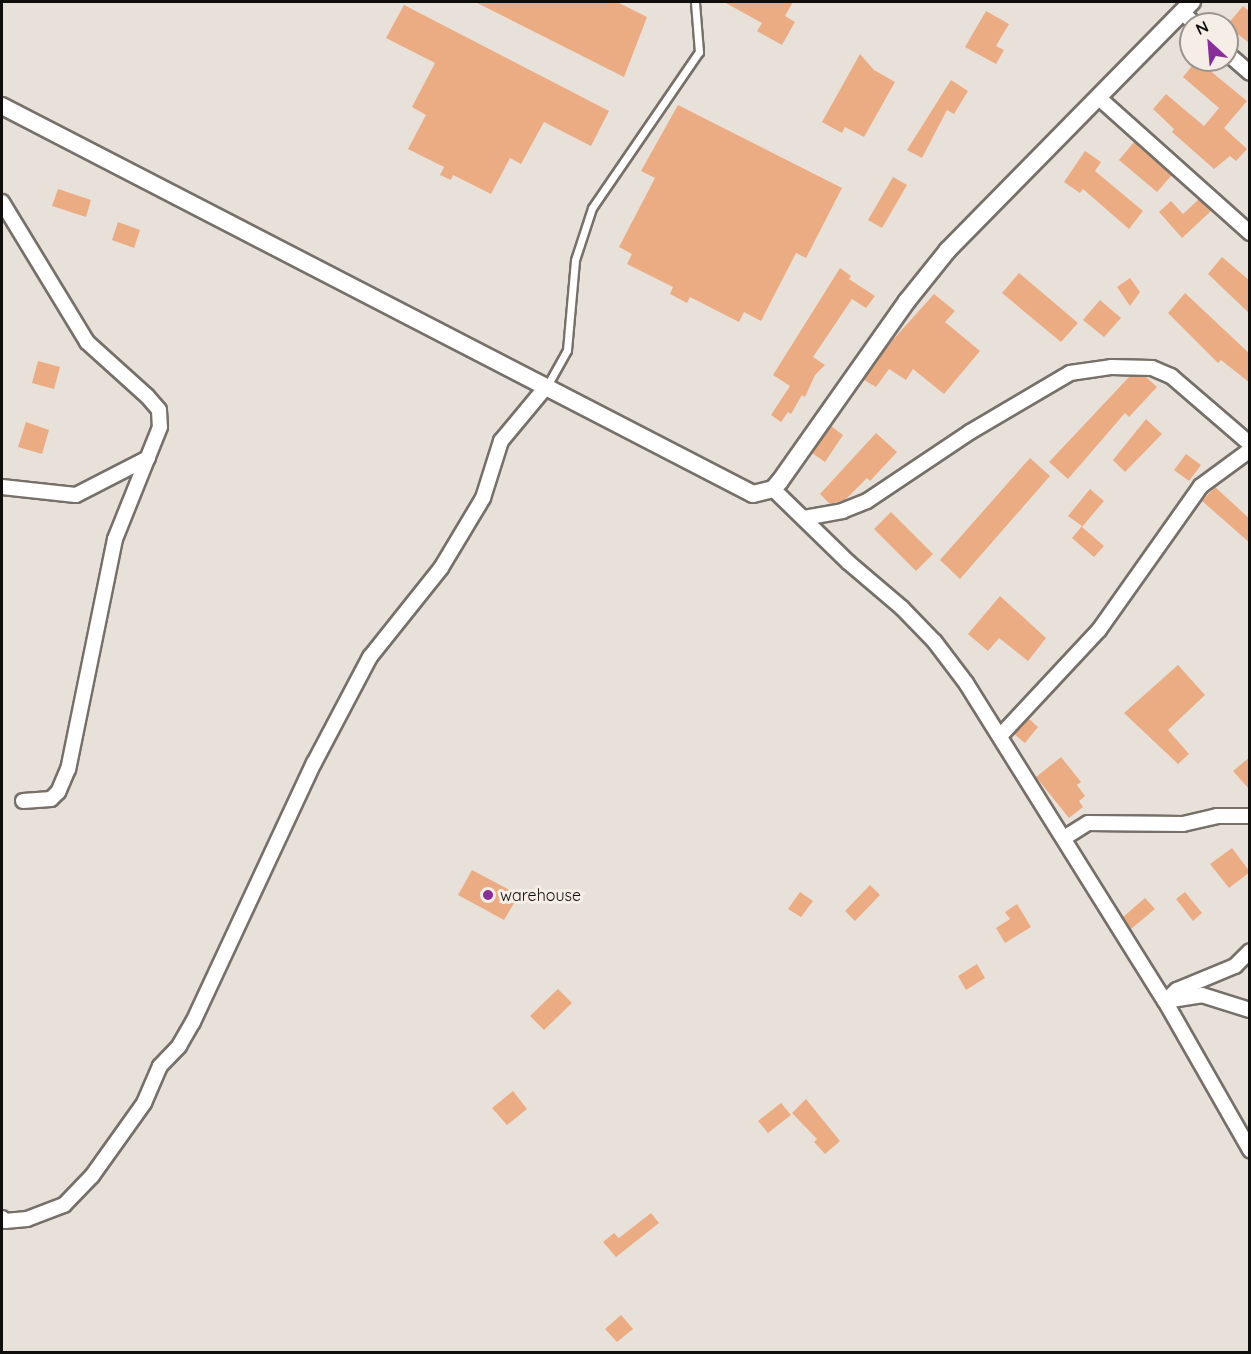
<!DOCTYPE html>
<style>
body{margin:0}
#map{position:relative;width:1251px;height:1354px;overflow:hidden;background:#e8e1d9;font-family:Quicksand,sans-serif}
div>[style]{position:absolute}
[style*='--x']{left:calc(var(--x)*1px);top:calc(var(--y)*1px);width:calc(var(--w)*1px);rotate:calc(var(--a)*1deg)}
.building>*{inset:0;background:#ecac83}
.roads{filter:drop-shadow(2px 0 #767069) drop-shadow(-2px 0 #767069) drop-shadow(0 2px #767069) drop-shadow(0 -2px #767069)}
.service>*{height:7px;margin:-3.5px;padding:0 3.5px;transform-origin:3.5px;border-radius:3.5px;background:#fff}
.minor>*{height:14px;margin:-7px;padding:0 7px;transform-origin:7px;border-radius:7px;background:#fff}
.tertiary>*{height:16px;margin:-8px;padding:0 8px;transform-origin:8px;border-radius:8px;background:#fff}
.dots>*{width:16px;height:16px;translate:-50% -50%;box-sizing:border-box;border:3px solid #f5eee6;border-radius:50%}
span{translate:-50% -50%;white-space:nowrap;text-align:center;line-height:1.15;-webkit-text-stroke:6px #f5eee6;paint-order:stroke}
.poi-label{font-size:16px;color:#100e0c}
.left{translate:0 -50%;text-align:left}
.frame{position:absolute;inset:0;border:3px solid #100e0c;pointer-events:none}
.north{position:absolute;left:1179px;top:12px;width:60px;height:60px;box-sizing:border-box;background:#f5eee6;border:2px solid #99948f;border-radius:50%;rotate:334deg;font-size:16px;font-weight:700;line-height:24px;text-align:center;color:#100e0c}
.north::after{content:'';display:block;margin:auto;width:21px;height:27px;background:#872e9b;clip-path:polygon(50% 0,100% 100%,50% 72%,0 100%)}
</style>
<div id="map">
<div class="building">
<div style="clip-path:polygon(475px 2px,617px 2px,647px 17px,624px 77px)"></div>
<div style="clip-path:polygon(724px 2px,793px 2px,785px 16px,795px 22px,782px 45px,757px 31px,762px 23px)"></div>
<div style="clip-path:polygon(404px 5px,609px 111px,591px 146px,544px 122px,521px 164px,510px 158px,491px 194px,453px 175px,451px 180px,440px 175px,444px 167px,408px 149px,426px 115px,412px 107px,435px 63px,386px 38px)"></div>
<div style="clip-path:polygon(1243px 6px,1250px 12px,1250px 44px,1227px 25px)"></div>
<div style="clip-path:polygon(986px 11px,1009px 24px,996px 46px,1004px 50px,996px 64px,965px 47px)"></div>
<div style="clip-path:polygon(860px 54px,874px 70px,895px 82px,864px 137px,845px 127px,842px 133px,822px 122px)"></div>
<div style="clip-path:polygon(1197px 60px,1247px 101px,1224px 128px,1247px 149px,1236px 161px,1230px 156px,1214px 169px,1172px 132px,1174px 129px,1153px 109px,1166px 94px,1204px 126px,1219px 108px,1183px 77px)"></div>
<div style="clip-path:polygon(951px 80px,968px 91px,954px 114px,947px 110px,922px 158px,907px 150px)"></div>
<div style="clip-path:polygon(678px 105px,842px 188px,806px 258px,796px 253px,761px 321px,744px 312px,739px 322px,690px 297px,687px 303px,670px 294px,673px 287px,627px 264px,632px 254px,619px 247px,655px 178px,641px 171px)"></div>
<div style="clip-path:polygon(1134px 142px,1172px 175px,1157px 192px,1119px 160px)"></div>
<div style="clip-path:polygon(1085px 151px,1101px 162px,1095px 171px,1143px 211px,1129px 229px,1083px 189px,1080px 193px,1064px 182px)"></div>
<div style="clip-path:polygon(893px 177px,907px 185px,882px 228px,868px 220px)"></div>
<div style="clip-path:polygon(58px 189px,91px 200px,86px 217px,52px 206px)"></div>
<div style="clip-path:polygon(1199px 199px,1211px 211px,1182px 238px,1159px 212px,1171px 201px,1183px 214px)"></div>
<div style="clip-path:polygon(118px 222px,140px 230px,134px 248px,112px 240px)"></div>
<div style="clip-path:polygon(1222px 257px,1250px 281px,1250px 314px,1208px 274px)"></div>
<div style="clip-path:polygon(840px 268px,851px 276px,849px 279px,875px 296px,866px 308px,852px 299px,813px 357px,825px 365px,815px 375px,805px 397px,802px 395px,791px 414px,788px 412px,781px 422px,771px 415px,790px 386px,773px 375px)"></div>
<div style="clip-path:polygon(1019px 273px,1078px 323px,1061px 342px,1002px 293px)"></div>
<div style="clip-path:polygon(1130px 278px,1140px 292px,1130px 306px,1117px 287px)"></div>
<div style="clip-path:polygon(1185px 293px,1250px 354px,1250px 383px,1221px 360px,1218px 363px,1168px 313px)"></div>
<div style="clip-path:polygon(934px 294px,955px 311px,945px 322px,980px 351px,944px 394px,913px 369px,906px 380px,889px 369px,876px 387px,864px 380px,891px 342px)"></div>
<div style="clip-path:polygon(1100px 300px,1121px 318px,1104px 337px,1083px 320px)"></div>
<div style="clip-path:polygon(38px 361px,60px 367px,54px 389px,32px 383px)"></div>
<div style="clip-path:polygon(1130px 376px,1146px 377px,1157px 387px,1129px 417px,1125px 413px,1068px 479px,1049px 462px)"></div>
<div style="clip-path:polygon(1146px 419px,1162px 434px,1125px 472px,1113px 460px)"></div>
<div style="clip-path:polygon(26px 422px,49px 430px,42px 454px,18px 447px)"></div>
<div style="clip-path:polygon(831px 426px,843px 435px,825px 462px,812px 453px)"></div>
<div style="clip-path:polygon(876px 433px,897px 452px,870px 481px,867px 478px,845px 500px,830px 504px,820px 494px)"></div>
<div style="clip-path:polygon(1186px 454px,1201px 465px,1189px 481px,1174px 470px)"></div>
<div style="clip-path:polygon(1030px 458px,1050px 476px,960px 579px,940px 560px)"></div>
<div style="clip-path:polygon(1215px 487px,1250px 519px,1250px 543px,1202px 501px)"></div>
<div style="clip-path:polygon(1090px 489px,1104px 501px,1082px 527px,1104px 546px,1094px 557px,1072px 538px,1082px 526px,1068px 516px)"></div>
<div style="clip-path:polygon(891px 512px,933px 554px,916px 571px,874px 529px)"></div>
<div style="clip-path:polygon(1000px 596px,1046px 638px,1028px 661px,999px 638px,988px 651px,968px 634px)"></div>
<div style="clip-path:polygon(1178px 665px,1205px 695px,1168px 730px,1189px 754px,1178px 764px,1124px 713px)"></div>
<div style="clip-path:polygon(1029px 719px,1038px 727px,1025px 743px,1014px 734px)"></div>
<div style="clip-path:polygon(1061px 757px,1081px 782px,1077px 785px,1085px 796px,1079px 801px,1083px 807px,1069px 818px,1036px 777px)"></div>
<div style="clip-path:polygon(1250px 757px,1250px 790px,1233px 771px)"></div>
<div style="clip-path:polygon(1232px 848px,1250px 872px,1229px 888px,1210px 864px)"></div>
<div style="clip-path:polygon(472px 870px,519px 895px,504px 920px,458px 895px)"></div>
<div style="clip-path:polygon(870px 885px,880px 895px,855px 921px,845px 911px)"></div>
<div style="clip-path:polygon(800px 892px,813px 901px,801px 917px,788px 909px)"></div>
<div style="clip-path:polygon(1185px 892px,1202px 913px,1193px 921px,1176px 899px)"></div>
<div style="clip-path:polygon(1145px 898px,1155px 909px,1131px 929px,1123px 917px)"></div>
<div style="clip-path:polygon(1017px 904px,1031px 927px,1005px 943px,996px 928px,1010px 919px,1005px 912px)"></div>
<div style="clip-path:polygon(977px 964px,985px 978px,966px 990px,958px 976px)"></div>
<div style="clip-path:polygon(558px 989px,572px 1003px,544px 1030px,530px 1016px)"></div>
<div style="clip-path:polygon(513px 1091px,527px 1109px,507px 1125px,492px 1108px)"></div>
<div style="clip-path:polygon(806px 1099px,840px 1141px,825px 1154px,814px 1142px,817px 1139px,792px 1113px)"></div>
<div style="clip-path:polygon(781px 1103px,791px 1115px,768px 1133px,758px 1121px)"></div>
<div style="clip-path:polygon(651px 1213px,659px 1223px,616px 1257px,603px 1242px,614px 1233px,619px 1238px)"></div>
<div style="clip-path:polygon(621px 1315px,633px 1329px,617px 1342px,605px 1329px)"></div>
</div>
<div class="roads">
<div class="service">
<div style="--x:547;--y:386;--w:41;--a:-60.9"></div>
<div style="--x:567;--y:350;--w:90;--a:-84.9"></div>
<div style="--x:575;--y:260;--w:55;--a:-71.9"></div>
<div style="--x:592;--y:208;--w:189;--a:-55.6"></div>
<div style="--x:699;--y:52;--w:50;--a:-94.6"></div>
</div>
<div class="minor">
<div style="--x:1183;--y:13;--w:16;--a:43"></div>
<div style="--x:1227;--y:53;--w:30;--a:41"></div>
<div style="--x:1099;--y:98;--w:203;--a:41.8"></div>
<div style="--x:2;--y:202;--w:164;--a:58.7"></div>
<div style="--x:87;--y:342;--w:81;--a:42"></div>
<div style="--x:147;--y:396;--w:18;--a:49"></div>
<div style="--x:159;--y:410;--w:17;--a:87"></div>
<div style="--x:160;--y:427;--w:121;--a:111.9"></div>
<div style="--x:115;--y:539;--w:235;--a:101.5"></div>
<div style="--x:68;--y:769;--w:25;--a:113"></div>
<div style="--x:58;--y:792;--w:10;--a:135"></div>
<div style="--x:51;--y:799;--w:28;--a:176"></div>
<div style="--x:2;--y:487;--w:74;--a:6.2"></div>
<div style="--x:76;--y:495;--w:81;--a:-27.2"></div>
<div style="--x:773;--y:489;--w:105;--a:44.2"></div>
<div style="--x:848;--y:562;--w:71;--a:40.4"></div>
<div style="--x:902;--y:608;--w:47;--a:45.9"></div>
<div style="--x:935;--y:642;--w:51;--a:52.9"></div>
<div style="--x:966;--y:683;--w:375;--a:58"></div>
<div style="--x:1165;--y:1001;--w:172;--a:60.3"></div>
<div style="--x:804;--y:518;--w:39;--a:-10"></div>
<div style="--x:842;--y:511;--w:27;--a:-22"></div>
<div style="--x:867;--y:501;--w:124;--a:-33.8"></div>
<div style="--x:970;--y:432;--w:116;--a:-30.5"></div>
<div style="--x:1070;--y:373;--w:41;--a:-8.3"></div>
<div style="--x:1111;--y:367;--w:41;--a:1.4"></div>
<div style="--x:1152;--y:368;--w:21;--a:23"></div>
<div style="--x:1171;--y:376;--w:104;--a:40.7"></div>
<div style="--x:1001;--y:735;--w:144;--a:-47"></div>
<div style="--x:1099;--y:630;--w:176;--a:-54.7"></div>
<div style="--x:1201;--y:486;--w:61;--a:-36.3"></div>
<div style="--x:1064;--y:838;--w:28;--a:-32"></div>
<div style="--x:1088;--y:823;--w:95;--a:0.6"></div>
<div style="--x:1183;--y:824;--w:35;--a:-13"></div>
<div style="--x:1217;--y:816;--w:33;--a:0"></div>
<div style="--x:1165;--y:1001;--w:16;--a:-43"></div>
<div style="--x:1177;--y:990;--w:63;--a:-22.5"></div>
<div style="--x:1235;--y:966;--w:21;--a:-45"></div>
<div style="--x:1165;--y:1001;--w:37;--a:-9"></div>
<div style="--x:1202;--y:995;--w:50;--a:17.4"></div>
<div style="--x:2;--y:1218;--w:4;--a:45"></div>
<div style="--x:5;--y:1221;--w:22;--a:-5"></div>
<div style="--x:27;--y:1219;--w:40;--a:-21"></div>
<div style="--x:64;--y:1205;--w:40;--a:-46"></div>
<div style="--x:92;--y:1176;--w:90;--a:-54.5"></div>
<div style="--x:144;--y:1103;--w:40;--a:-66.6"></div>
<div style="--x:160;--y:1066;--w:28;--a:-46"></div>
<div style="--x:179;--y:1046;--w:28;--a:-60"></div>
<div style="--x:193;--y:1022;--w:286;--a:-65"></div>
<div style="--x:314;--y:763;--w:120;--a:-62.2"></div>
<div style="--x:370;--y:657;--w:114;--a:-51.4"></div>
<div style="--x:441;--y:568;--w:82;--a:-59"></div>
<div style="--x:483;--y:498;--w:60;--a:-72.5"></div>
<div style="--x:501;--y:441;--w:69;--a:-50.3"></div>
</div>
<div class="tertiary">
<div style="--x:2;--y:106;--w:845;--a:27.32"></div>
<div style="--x:753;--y:494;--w:21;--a:-14"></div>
<div style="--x:773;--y:489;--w:11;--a:-49"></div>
<div style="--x:780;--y:481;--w:220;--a:-54.8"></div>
<div style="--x:907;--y:301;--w:65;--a:-51.2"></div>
<div style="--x:948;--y:250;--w:348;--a:-45.5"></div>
</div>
</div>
<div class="dots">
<div style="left:488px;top:895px;background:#872e9b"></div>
</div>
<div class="poi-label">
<span class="left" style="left:500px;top:895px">warehouse</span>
</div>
<div class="frame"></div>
<div class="north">N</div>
</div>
